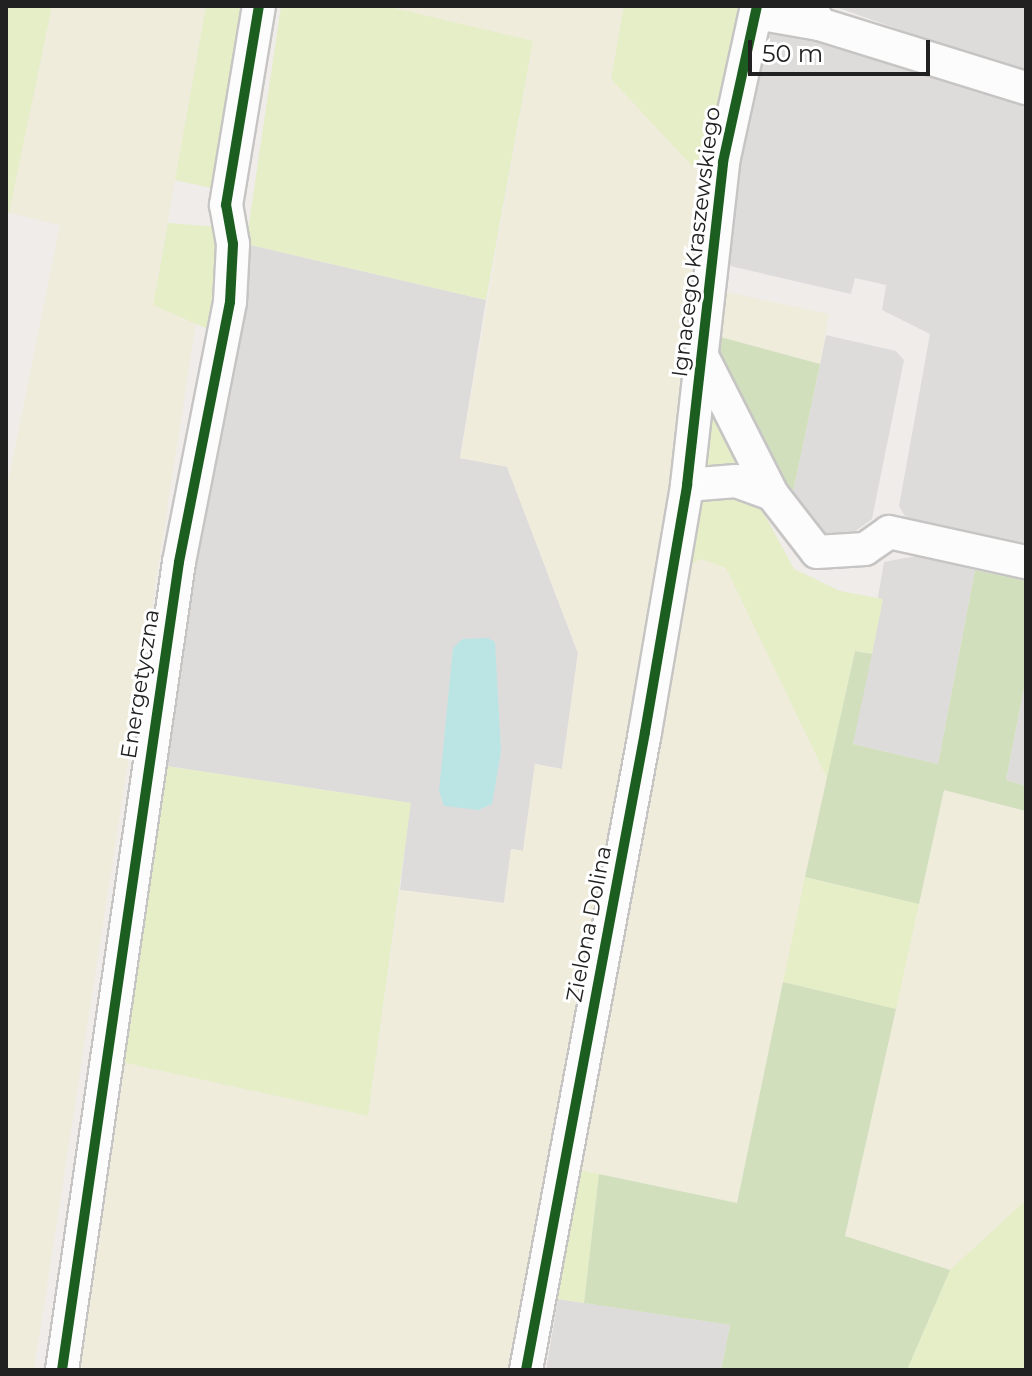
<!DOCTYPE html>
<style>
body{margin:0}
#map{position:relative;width:1032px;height:1376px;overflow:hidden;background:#efecea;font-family:Montserrat,sans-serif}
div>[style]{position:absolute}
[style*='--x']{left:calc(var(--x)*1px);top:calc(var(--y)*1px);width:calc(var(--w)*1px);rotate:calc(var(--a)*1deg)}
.residential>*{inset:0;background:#dedcdb}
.farmland>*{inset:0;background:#f0ecdc}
.grass>*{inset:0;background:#e5eec7}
.forest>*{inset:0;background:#d1dfbd}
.water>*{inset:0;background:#bae5e4}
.roads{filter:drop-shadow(2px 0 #c6c5c4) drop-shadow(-2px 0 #c6c5c4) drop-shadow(0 2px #c6c5c4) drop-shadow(0 -2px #c6c5c4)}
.minor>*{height:32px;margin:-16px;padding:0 16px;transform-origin:16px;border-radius:16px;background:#fdfcfc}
.cycleway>*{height:10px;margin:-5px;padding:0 5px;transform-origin:5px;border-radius:5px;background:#1b5e20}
span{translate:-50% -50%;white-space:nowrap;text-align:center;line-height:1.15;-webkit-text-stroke:6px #fff;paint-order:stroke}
.street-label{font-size:22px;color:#212121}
.frame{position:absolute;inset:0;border:8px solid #212121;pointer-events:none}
.scale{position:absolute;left:748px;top:40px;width:182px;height:36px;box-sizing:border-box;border:4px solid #212121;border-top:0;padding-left:10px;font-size:24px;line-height:28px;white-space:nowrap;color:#212121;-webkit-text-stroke:6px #fff;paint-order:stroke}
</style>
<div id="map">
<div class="residential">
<div style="clip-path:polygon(833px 6px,1026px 6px,1026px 80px,985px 60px)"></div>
<div style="clip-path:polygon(763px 24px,1026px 96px,1026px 543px,906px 518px,899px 506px,930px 334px,882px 310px,886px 285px,855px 278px,851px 294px,717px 263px)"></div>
<div style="clip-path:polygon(246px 244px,486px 300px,460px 458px,507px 466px,578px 653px,562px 769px,535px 764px,523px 851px,511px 849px,504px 903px,400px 890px,410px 803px,166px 766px)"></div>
<div style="clip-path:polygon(826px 335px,896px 351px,904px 360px,872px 519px,839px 543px,814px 538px,792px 497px)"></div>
<div style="clip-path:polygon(916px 556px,975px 570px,938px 764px,853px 744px,884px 562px)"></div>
<div style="clip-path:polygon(1026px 678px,1026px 786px,1006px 780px)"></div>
<div style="clip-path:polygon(558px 1299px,730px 1325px,721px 1370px,546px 1370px)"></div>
</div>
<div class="farmland">
<div style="clip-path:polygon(52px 6px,206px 6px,153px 305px,196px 323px,34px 1370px,6px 1370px,6px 491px,60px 225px,9px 213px)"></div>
<div style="clip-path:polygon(386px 6px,624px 6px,611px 79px,696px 164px,707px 148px,709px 220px,690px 404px,515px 1370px,74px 1370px,121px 1062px,368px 1116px,400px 890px,504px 903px,511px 849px,523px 851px,535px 764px,562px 769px,578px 653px,507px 467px,460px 458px,533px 41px)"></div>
<div style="clip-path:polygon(718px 290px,829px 314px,820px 364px,713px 335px)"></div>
<div style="clip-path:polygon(701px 559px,726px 567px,827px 778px,737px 1203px,579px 1170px,685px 568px)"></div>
<div style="clip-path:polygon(944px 790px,1026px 811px,1026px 1200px,950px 1270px,845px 1237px)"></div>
</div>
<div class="grass">
<div style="clip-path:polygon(6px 6px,52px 6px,9px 213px,6px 213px)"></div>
<div style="clip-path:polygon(206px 6px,241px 6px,211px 188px,175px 180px)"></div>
<div style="clip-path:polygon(281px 6px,386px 6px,533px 41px,486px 300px,246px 244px)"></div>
<div style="clip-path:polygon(624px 6px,739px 6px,715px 134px,693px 167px,611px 79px)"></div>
<div style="clip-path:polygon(168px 223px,219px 227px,215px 332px,153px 305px)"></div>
<div style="clip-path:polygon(709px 393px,720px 426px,739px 470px,705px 472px,700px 451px)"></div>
<div style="clip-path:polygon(727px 489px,756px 499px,794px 569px,840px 591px,883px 599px,872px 654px,855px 651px,827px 778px,726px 568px,701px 559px,685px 568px,695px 501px)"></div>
<div style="clip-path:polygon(166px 766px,411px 803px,368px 1116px,121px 1062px)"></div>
<div style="clip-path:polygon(805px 877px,919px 904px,896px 1009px,783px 982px)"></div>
<div style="clip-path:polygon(579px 1170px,599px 1174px,584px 1303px,558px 1299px)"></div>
<div style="clip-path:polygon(1026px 1200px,1026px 1370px,907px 1370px,950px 1270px)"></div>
</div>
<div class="forest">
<div style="clip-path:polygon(713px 335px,820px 364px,792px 497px,711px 356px)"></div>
<div style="clip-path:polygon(975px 570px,1026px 581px,1026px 678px,1006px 780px,1026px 786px,1026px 811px,944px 790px,919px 904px,805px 877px,855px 651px,872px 654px,853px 744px,938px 764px)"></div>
<div style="clip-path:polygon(783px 982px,896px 1009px,845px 1236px,950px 1270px,907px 1370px,721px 1370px,730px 1325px,584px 1303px,599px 1174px,737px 1203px)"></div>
</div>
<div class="water">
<div style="clip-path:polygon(488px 638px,495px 642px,501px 752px,492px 804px,479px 810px,444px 806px,439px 791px,453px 648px,462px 639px)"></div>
</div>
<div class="roads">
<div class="minor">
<div style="--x:810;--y:6;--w:20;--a:63"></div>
<div style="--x:819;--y:24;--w:217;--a:17.2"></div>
<div style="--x:756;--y:13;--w:64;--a:9.9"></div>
<div style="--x:701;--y:354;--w:157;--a:63.1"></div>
<div style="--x:772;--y:494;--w:73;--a:52.2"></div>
<div style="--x:817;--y:552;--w:48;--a:-3.6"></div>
<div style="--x:865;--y:549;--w:29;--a:-35"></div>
<div style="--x:889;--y:532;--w:140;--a:12.4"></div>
<div style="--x:687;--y:485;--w:49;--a:-4.7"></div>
<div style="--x:736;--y:481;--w:38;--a:20"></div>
<div style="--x:62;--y:1370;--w:816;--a:-81.76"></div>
<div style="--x:179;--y:562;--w:265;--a:-78.9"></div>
<div style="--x:230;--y:302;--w:58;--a:-87"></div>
<div style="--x:233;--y:244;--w:40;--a:-100"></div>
<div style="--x:226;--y:205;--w:202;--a:-80.6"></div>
<div style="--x:526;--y:1370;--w:649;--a:-79.43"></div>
<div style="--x:645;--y:732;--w:251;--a:-80.3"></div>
<div style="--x:687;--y:485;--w:325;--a:-83.6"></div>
<div style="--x:723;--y:162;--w:160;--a:-77.7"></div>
</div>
</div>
<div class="cycleway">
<div style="--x:62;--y:1370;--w:816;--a:-81.76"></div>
<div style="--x:179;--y:562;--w:265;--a:-78.9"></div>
<div style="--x:230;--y:302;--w:58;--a:-87"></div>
<div style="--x:233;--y:244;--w:40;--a:-100"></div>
<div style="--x:226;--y:205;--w:202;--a:-80.6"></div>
<div style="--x:526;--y:1370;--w:649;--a:-79.43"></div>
<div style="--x:645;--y:732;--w:251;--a:-80.3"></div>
<div style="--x:687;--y:485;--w:325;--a:-83.6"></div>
<div style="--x:723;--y:162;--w:160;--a:-77.7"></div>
</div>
<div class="street-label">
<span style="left:696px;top:242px;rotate:-83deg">Ignacego Kraszewskiego</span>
<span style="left:140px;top:684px;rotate:-81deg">Energetyczna</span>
<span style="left:589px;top:924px;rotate:-79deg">Zielona Dolina</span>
</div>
<div class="frame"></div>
<div class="scale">50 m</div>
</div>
